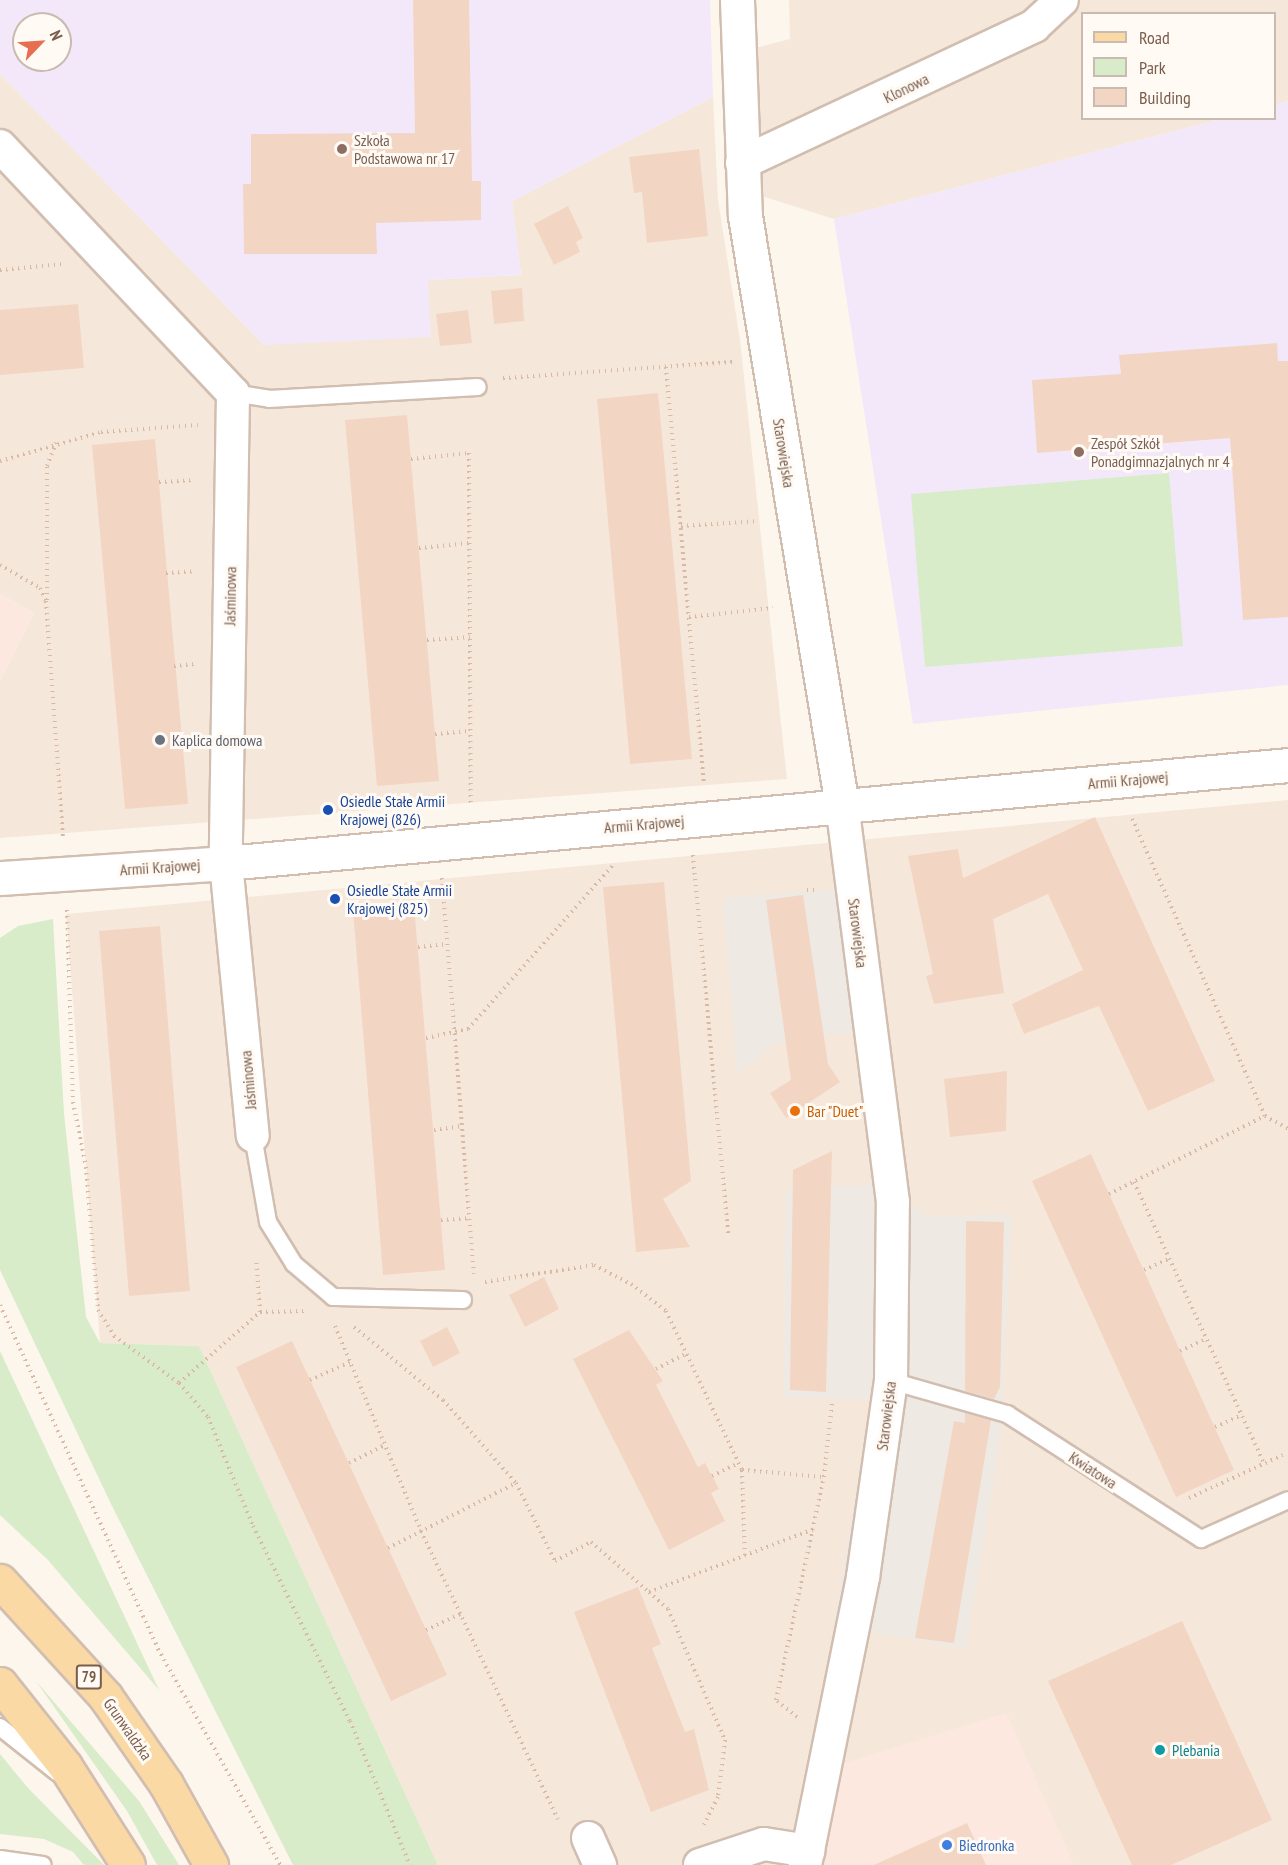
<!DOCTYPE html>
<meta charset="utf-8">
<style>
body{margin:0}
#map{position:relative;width:1288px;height:1865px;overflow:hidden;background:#fdf6ec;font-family:"PT Sans Narrow",sans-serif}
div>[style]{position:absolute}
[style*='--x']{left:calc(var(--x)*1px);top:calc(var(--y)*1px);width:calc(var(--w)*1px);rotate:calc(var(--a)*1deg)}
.residential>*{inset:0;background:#f5e8da}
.commercial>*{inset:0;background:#fde8e0}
.industrial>*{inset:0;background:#efe9e4}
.education>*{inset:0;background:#f3e8fa}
.green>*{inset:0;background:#d8ecc9}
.building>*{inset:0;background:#f3d5c3}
.path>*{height:4px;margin-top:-2px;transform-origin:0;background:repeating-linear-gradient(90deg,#d9b8a5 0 1.5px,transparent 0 6px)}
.roads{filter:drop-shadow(2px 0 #d1beb0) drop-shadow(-2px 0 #d1beb0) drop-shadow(0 2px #d1beb0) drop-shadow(0 -2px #d1beb0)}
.service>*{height:16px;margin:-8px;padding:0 8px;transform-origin:8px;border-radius:8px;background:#fff}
.minor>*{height:32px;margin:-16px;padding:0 16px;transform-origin:16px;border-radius:16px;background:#fff}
.tertiary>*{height:33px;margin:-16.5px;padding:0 16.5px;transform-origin:16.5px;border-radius:16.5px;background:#fff}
.primary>*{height:33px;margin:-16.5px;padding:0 16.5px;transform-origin:16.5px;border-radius:16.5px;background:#fbd9a5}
.dots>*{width:16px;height:16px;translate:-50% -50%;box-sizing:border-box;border:3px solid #fffaf3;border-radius:50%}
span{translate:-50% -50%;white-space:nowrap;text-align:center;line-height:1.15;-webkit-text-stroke:6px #fffaf3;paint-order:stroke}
.shield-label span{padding:2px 4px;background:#fffaf3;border:2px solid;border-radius:4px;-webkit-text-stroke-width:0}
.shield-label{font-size:15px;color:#7a5c4d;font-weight:700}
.street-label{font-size:16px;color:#7a5c4d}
.education-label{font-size:16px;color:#785e54}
.left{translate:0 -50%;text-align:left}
.worship-label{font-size:16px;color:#5b616d}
.transit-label{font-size:16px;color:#164399}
.food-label{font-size:16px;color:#c56008}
.culture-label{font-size:16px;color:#0d838f}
.shop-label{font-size:16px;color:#366cbe}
.legend{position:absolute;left:1081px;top:12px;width:195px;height:108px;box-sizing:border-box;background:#fffaf3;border:2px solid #cabbb1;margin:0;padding:8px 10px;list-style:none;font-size:18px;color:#7a5c4d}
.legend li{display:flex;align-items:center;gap:12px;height:30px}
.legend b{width:30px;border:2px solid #cabbb1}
.north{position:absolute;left:12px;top:12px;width:60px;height:60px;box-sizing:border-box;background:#fffaf3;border:2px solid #cabbb1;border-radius:50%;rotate:65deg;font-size:16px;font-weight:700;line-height:24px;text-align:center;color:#7a5c4d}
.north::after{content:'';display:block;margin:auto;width:21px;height:27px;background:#e76f51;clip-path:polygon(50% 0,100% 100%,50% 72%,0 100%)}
</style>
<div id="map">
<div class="residential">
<div style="clip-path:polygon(789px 0,1288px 0,1288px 101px,1275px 105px,1274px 14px,1082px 14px,1082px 118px,1221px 119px,834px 219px,762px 196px,755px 48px,790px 39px)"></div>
<div style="clip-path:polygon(0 74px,264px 345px,428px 280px,521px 275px,512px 201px,713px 97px,718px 200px,740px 340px,787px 779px,0 838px,0 681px,34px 613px,0 594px)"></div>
<div style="clip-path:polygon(1288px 800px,1288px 1865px,438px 1865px,199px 1346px,100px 1343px,66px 914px)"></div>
</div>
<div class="commercial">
<div style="clip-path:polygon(0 594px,34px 613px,0 681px)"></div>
<div style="clip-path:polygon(1006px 1713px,1074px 1865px,815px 1865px,835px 1766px)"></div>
</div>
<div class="industrial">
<div style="clip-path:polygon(841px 889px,867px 1029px,775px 1044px,737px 1074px,723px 898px)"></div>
<div style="clip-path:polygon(881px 1184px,930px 1217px,1012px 1214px,1001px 1433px,966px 1649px,834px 1625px,871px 1399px,784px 1398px,785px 1190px)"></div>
</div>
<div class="education">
<div style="clip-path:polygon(evenodd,0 0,710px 0,713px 97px,512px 201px,521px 275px,428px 280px,431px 337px,264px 345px,0 74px,0 0,24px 24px,60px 24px,60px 60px,24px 60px,24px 24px)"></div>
<div style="clip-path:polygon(1288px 101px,1288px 685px,913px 724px,834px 219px,1221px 119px,1274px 118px,1275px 105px)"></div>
</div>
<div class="green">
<div style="clip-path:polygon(1169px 473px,1183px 646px,925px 667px,911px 494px)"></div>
<div style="clip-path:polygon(53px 919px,64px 1114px,86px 1317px,100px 1343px,199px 1346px,438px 1865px,293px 1865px,111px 1504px,0 1270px,0 938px,18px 926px)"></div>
<div style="clip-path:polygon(0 1351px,159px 1690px,48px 1560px,0 1515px)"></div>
<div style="clip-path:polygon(36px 1681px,139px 1801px,179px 1865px,157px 1865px,127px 1811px)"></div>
<div style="clip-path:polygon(0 1754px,28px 1788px,104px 1865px,84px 1865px,73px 1852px,44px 1839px,0 1834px)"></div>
</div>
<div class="building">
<div style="clip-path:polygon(413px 0,469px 0,472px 181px,481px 181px,481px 220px,376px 223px,377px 254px,244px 254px,243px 184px,251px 184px,251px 134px,415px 133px)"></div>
<div style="clip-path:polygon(699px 149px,708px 236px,647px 243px,642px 192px,634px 193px,629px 157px)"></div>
<div style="clip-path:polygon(568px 206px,583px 238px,576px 242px,580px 252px,554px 265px,534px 224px)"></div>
<div style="clip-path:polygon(522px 288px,524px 321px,494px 324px,491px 291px)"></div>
<div style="clip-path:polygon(78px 304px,84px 368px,0 375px,0 310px)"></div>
<div style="clip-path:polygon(468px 310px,472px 343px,440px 346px,436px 314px)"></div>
<div style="clip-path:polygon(1277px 343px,1278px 361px,1288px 361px,1288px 617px,1243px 620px,1230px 438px,1037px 453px,1032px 380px,1121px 374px,1119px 355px)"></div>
<div style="clip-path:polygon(658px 393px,692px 759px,630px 764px,597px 399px)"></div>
<div style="clip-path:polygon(407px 415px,439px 781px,377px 786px,345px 420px)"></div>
<div style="clip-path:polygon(155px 439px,188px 804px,125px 809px,92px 445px)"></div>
<div style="clip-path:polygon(1095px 817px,1215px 1081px,1148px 1111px,1099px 1006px,1024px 1034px,1012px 1004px,1083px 970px,1048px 894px,993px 919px,1004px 993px,934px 1004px,926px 976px,933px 974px,908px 856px,958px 849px,963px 878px)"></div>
<div style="clip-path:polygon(664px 882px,691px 1181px,663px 1199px,690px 1247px,636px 1252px,603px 887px)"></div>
<div style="clip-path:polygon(803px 895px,828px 1064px,840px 1082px,786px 1118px,770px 1093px,791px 1080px,766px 900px)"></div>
<div style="clip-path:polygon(414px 905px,445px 1270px,383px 1275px,353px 910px)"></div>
<div style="clip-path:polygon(160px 926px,190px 1291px,129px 1296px,99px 931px)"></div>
<div style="clip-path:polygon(1007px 1071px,1006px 1131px,950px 1137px,944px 1079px)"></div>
<div style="clip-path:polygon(832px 1151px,826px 1392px,790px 1390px,793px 1170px)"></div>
<div style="clip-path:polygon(1091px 1154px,1234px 1470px,1176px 1497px,1032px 1181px)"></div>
<div style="clip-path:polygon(966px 1221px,1004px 1222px,1000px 1387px,994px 1399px,965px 1391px)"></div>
<div style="clip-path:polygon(544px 1277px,559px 1309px,525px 1327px,509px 1295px)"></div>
<div style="clip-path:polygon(447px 1327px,460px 1353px,433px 1367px,420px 1341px)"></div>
<div style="clip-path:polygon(629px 1330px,663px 1381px,656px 1385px,698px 1467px,705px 1463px,719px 1489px,711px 1493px,725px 1521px,669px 1550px,573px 1359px)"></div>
<div style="clip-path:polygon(292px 1341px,447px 1675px,391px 1701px,236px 1367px)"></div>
<div style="clip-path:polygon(965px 1413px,991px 1420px,954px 1643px,915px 1638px,954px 1421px,965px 1423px)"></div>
<div style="clip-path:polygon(638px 1587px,661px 1644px,652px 1648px,685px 1732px,694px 1729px,709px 1790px,651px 1812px,574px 1612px)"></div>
<div style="clip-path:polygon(1182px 1621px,1272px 1820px,1171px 1865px,1132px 1865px,1048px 1681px)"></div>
<div style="clip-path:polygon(967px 1823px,986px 1865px,874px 1865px)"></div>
</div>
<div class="path">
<div style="--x:0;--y:270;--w:62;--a:-5.5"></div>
<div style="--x:666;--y:367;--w:417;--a:84.8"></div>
<div style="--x:503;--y:378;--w:230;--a:-4"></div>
<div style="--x:411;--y:459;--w:58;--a:-5.9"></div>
<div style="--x:469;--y:453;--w:351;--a:89.7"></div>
<div style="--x:0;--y:461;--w:105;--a:-16"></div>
<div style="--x:101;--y:432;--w:97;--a:-4.1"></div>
<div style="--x:159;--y:482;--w:36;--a:-3"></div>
<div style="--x:681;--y:526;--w:78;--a:-3.7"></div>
<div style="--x:419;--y:548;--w:51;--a:-5.6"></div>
<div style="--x:0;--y:565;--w:46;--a:29.9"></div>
<div style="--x:40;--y:588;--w:14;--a:65"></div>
<div style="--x:46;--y:601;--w:239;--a:85.9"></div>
<div style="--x:166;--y:573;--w:30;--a:-4"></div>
<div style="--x:47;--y:600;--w:134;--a:-90"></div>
<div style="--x:47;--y:466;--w:25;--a:-69"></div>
<div style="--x:689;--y:617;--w:84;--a:-6.1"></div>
<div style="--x:427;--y:640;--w:43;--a:-4"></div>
<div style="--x:174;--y:666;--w:20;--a:-6"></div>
<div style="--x:435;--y:734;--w:36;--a:-5"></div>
<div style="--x:693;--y:855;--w:380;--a:84.7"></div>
<div style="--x:442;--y:878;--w:397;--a:85.4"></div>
<div style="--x:807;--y:890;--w:11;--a:0"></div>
<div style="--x:67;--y:910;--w:192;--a:88.2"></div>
<div style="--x:73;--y:1102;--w:66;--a:78.7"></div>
<div style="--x:86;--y:1167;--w:144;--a:85.2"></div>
<div style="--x:98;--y:1310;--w:31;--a:58"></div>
<div style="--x:114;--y:1336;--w:80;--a:35.9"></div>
<div style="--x:179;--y:1383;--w:45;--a:49.5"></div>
<div style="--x:208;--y:1417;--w:118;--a:67.6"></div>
<div style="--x:253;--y:1526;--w:218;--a:63.6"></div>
<div style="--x:350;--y:1721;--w:156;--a:67.4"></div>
<div style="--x:418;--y:947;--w:29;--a:-6"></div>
<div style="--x:426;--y:1038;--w:43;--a:-12.1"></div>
<div style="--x:468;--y:1029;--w:219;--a:-48.5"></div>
<div style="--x:1265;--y:1116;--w:26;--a:29"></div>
<div style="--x:434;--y:1130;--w:28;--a:-8"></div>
<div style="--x:1134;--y:1182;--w:310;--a:65.2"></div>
<div style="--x:1109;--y:1194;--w:174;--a:-26.6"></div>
<div style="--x:1265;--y:1116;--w:329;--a:-114.1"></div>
<div style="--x:441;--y:1220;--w:29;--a:-4"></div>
<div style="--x:1144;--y:1270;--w:27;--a:-24"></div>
<div style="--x:485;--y:1282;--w:110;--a:-8.9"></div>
<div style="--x:594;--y:1265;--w:42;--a:27.2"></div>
<div style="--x:631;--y:1284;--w:44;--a:37.6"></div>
<div style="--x:666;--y:1311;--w:176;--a:64.5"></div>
<div style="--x:742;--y:1470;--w:82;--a:4.9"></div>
<div style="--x:0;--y:1305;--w:379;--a:65.3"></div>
<div style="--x:158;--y:1649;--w:248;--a:60.5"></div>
<div style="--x:260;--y:1312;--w:44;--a:-1.3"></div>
<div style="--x:335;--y:1326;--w:222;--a:67.2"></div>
<div style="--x:421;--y:1531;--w:319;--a:64.6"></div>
<div style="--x:354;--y:1327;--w:115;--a:39.4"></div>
<div style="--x:443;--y:1400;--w:111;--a:48.7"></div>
<div style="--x:1180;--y:1351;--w:29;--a:-25"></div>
<div style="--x:656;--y:1369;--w:35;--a:-27"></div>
<div style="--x:310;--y:1380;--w:44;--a:-24.2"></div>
<div style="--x:179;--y:1383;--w:108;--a:-41.2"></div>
<div style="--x:260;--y:1312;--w:53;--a:-94.3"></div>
<div style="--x:1215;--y:1427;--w:30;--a:-24"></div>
<div style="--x:349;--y:1463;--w:40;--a:-26.6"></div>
<div style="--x:742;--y:1470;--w:85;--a:88"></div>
<div style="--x:712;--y:1476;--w:30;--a:-26"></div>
<div style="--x:1189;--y:1498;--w:103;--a:-24.6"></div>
<div style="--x:388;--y:1548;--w:144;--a:-26.9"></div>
<div style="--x:516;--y:1483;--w:87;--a:63.4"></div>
<div style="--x:555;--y:1561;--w:41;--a:-27.8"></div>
<div style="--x:591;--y:1542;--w:77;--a:40.8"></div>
<div style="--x:649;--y:1592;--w:25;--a:42"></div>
<div style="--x:668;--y:1609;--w:143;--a:66.5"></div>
<div style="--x:725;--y:1740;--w:57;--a:97"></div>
<div style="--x:718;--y:1797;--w:31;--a:117"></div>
<div style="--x:649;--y:1592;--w:177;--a:-20.9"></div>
<div style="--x:426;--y:1630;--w:38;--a:-25"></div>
<div style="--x:797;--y:1717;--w:27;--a:-141"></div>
<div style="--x:776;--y:1700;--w:228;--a:-77.9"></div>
<div style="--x:824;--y:1477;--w:75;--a:-83.9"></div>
</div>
<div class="roads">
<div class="service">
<div style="--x:233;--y:393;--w:36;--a:9"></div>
<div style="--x:269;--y:399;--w:209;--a:-3.3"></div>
<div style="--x:253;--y:1136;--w:87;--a:80.1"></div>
<div style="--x:268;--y:1222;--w:49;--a:58.2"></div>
<div style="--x:294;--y:1264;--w:51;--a:40.2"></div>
<div style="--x:333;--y:1297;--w:130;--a:1.3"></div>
<div style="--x:891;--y:1381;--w:121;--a:15.9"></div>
<div style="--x:1007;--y:1414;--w:231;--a:32.8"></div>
<div style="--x:1201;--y:1539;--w:95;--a:-24.1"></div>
<div style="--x:0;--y:1727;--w:74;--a:38.4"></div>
<div style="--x:0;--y:1859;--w:43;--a:7.9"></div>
</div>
<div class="minor">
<div style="--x:0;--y:146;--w:340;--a:46.7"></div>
<div style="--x:233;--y:393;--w:470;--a:90.9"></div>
<div style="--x:226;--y:863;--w:274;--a:84.4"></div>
<div style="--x:742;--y:163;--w:323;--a:-25.1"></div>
<div style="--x:1034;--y:26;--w:38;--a:-43"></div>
<div style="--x:588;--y:1838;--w:30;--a:66"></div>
<div style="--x:700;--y:1865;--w:67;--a:-18.2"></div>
<div style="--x:764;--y:1844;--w:45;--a:9"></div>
<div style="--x:805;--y:1865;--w:294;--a:-78.6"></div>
<div style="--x:863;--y:1577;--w:198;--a:-81.9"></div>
<div style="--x:891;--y:1381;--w:179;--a:-89.4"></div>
<div style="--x:893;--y:1202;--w:399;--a:-97.3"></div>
</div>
<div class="tertiary">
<div style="--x:737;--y:0;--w:216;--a:87.9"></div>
<div style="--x:745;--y:216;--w:598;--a:80.66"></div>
<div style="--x:0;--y:878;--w:226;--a:-3.8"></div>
<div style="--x:226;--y:863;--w:1067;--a:-5.27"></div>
</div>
<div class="primary">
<div style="--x:0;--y:1581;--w:156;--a:47.6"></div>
<div style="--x:105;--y:1696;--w:107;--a:55.3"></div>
<div style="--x:166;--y:1784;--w:93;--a:60.9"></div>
<div style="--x:0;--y:1684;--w:105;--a:51.6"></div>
<div style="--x:65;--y:1766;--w:117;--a:57.5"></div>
</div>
</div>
<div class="dots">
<div style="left:342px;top:149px;background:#8d6e63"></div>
<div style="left:1079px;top:452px;background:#8d6e63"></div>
<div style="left:160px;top:740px;background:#6b7280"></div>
<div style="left:328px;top:810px;background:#1a4fb4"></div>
<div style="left:335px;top:899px;background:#1a4fb4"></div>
<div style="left:795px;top:1111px;background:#e8710a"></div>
<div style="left:1160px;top:1750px;background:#0f9aa8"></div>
<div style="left:947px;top:1845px;background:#3f7fe0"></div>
</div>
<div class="shield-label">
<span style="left:89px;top:1677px">79</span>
</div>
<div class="street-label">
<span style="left:906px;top:88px;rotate:-26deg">Klonowa</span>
<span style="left:784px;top:453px;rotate:81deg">Starowiejska</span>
<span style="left:230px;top:596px;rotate:-89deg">Jaśminowa</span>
<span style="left:1128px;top:780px;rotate:-5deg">Armii Krajowej</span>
<span style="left:644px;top:824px;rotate:-5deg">Armii Krajowej</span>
<span style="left:160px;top:867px;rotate:-4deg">Armii Krajowej</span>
<span style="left:858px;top:933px;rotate:83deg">Starowiejska</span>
<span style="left:248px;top:1080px;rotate:-95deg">Jaśminowa</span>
<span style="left:886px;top:1416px;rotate:-83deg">Starowiejska</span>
<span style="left:1093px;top:1470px;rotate:33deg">Kwiatowa</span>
<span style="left:128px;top:1729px;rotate:55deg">Grunwaldzka</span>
</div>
<div class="education-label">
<span class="left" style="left:354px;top:149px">Szkoła<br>Podstawowa nr 17</span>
<span class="left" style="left:1091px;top:452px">Zespół Szkół<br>Ponadgimnazjalnych nr 4</span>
</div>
<div class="worship-label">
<span class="left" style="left:172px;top:740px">Kaplica domowa</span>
</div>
<div class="transit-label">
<span class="left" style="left:340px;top:810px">Osiedle Stałe Armii<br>Krajowej (826)</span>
<span class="left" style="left:347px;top:899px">Osiedle Stałe Armii<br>Krajowej (825)</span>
</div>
<div class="food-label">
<span class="left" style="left:807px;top:1111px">Bar "Duet"</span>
</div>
<div class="culture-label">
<span class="left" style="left:1172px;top:1750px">Plebania</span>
</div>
<div class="shop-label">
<span class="left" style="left:959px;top:1845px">Biedronka</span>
</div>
<ul class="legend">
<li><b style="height:8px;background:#fbd9a5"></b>Road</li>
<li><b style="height:16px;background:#d8ecc9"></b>Park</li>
<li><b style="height:16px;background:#f3d5c3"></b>Building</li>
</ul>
<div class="north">N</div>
</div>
